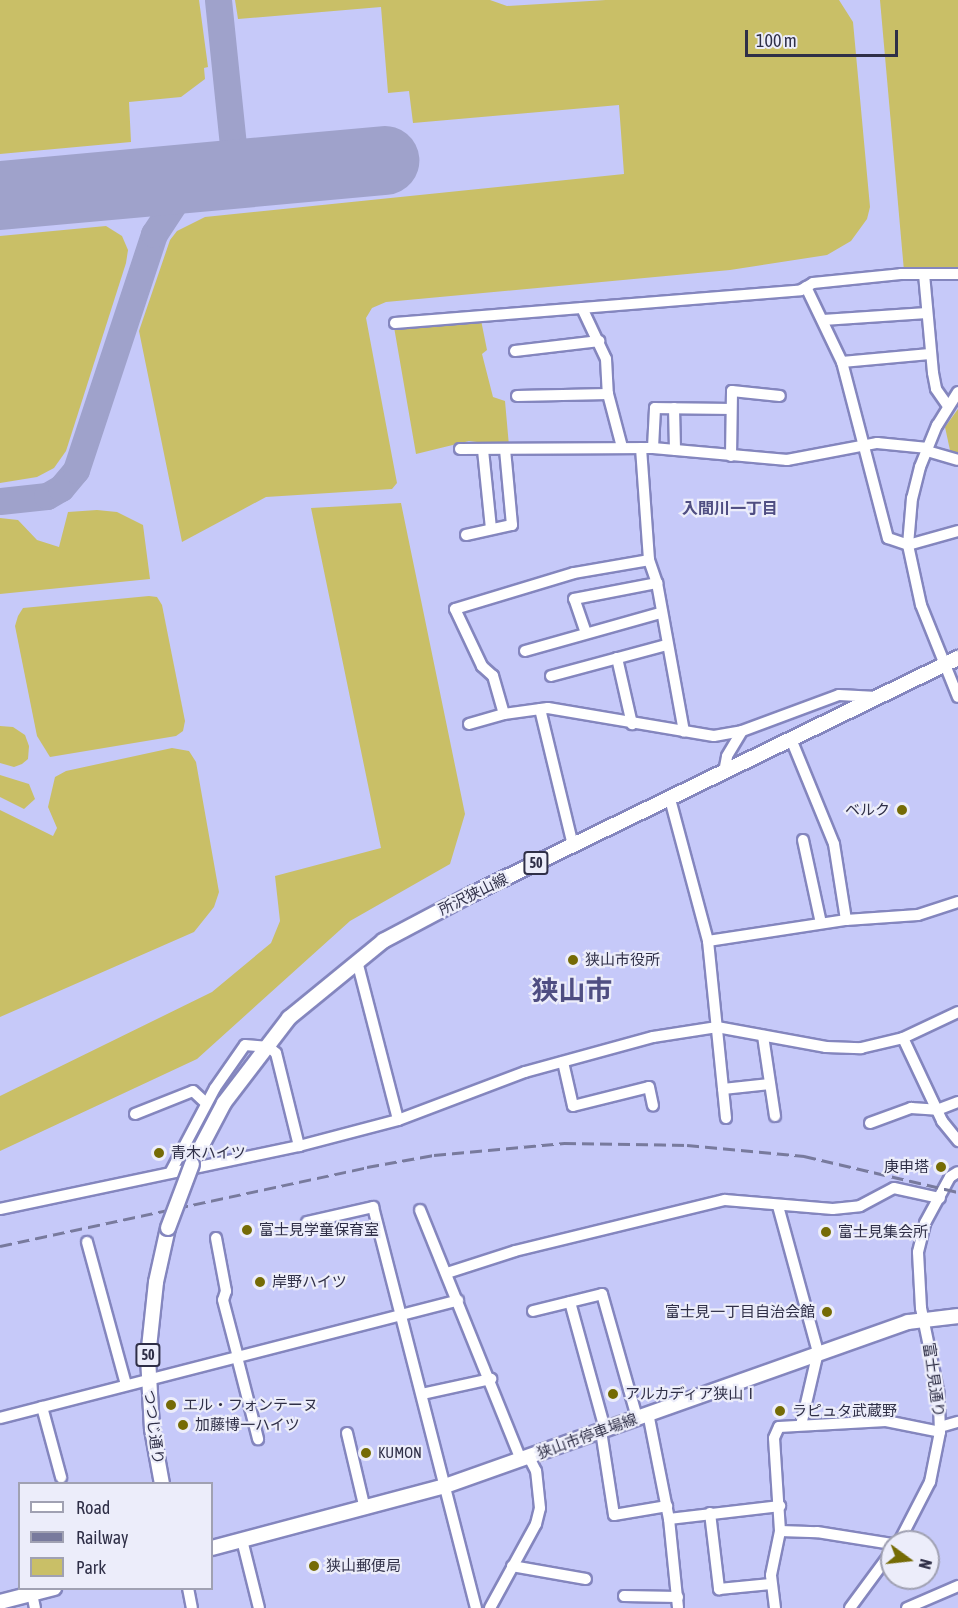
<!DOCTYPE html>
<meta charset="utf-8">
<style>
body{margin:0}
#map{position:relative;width:958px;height:1608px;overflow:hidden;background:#c6c9f9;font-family:"Asap Condensed","Noto Sans JP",sans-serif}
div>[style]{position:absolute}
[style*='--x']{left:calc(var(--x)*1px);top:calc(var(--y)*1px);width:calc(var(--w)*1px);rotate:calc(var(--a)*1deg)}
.green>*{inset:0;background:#c9bf67}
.taxiway>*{height:27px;margin:-13.5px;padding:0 13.5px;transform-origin:13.5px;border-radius:13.5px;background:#9fa2cb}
.runway>*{height:69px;margin:-34.5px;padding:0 34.5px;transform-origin:34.5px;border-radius:34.5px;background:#9fa2cb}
.roads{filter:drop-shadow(2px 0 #8486be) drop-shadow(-2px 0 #8486be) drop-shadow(0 2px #8486be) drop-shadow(0 -2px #8486be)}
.minor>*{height:10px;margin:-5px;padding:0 5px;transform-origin:5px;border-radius:5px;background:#fff}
.major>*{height:14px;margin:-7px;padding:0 7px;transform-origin:7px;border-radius:7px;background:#fff}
.rail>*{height:3px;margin-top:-1.5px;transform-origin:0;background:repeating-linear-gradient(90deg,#787a9d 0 12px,transparent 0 18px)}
.bridges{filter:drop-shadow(2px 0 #8486be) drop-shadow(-2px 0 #8486be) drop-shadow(0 2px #8486be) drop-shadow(0 -2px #8486be)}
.major-bridge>*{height:14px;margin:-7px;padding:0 7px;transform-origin:7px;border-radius:7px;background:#fff}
.dots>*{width:16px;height:16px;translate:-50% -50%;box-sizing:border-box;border:3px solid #ecedfa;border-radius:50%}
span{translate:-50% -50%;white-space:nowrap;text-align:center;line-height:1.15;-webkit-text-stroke:4.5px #ecedfa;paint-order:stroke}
.shield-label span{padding:2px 4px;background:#ecedfa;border:2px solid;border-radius:4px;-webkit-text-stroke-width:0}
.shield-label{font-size:14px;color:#2f2f47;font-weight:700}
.poi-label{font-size:15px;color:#2f2f47}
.right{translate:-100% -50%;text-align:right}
.left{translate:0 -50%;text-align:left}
.street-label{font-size:15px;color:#2f2f47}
.neighbourhood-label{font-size:16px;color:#4f4e82;font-weight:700}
.town-label{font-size:27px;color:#4f4e82;font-weight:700}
.legend{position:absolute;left:18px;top:1482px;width:195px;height:108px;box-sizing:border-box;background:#ecedfa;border:2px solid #a0a1b2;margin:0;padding:8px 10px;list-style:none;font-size:18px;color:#2f2f47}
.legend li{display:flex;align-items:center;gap:12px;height:30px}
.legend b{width:30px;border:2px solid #a0a1b2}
.north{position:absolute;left:880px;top:1530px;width:60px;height:60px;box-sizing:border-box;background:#ecedfa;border:2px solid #a0a1b2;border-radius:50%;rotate:105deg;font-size:16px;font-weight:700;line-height:24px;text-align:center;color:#2f2f47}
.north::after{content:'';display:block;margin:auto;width:21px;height:27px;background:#756b05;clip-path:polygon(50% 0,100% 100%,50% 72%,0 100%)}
.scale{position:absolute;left:745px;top:30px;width:153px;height:27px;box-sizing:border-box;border:3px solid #2f2f47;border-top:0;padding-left:8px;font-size:18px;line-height:21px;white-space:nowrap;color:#2f2f47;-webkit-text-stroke:4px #ecedfa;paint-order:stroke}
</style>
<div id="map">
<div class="green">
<div style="clip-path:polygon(0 0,199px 0,208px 67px,204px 68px,205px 79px,181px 97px,129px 102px,131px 142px,0 154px)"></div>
<div style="clip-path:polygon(235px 0,490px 0,507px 6px,606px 0,839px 0,853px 22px,870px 207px,867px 219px,851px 241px,827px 255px,730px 270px,386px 302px,372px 308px,366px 318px,397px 483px,392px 489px,266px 497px,182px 542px,139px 331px,170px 240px,177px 231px,205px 217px,624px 174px,619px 105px,413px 123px,409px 91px,388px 93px,381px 7px,238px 19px)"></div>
<div style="clip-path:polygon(880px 0,958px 0,958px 271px,904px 271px)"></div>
<div style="clip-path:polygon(106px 226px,122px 236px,128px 250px,126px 263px,66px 451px,54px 468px,37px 477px,0 483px,0 236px)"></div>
<div style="clip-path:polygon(481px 320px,487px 350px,482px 354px,493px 397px,505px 401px,509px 446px,469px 441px,416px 454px,394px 327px)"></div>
<div style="clip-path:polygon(958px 409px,958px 457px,951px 455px,945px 427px)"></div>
<div style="clip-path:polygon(401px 503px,465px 814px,450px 864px,350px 921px,197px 1059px,0 1151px,0 1096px,212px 992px,271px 943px,280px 921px,275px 876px,381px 848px,311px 508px)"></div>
<div style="clip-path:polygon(97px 510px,117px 512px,143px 525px,150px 579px,0 594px,0 518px,18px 520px,37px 540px,59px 547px,68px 512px)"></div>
<div style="clip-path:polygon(149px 596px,157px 597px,162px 605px,185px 721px,183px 731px,176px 736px,50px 757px,37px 736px,15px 626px,18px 616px,23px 608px)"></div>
<div style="clip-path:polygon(0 726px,13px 727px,25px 735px,29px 746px,28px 759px,22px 764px,14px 767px,0 763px)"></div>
<div style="clip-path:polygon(172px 748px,189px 751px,196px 762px,219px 892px,214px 907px,194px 932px,0 1017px,0 810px,53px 836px,57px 828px,48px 807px,55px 777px,66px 771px)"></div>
<div style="clip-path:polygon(0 775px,29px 784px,35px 799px,24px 809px,0 797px)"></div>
</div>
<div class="taxiway">
<div style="--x:218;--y:0;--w:174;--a:84.1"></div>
<div style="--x:0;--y:501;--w:47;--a:-6.1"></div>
<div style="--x:47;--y:496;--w:16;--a:-30"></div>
<div style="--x:61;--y:488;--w:23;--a:-50"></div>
<div style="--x:76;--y:470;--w:249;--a:-71.7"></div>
<div style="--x:154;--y:234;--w:45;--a:-56.7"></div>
<div style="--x:179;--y:196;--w:31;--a:-40"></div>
</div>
<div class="runway">
<div style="--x:0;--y:195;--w:386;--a:-5.2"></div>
</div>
<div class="roads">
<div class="minor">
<div style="--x:924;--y:274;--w:99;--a:84.8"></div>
<div style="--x:933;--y:373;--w:16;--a:79"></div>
<div style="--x:936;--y:389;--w:21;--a:55"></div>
<div style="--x:806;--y:287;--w:83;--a:64.4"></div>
<div style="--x:842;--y:362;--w:182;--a:75.4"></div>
<div style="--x:888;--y:538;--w:21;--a:19"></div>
<div style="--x:908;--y:545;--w:52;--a:-15.6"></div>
<div style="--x:582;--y:308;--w:56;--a:64.8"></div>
<div style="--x:606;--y:359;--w:35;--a:87"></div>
<div style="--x:608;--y:394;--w:55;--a:75.2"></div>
<div style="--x:823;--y:320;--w:104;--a:-3.9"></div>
<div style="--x:395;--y:323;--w:407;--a:-4.6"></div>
<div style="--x:801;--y:290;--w:14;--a:-30"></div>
<div style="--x:813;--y:283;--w:88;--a:-5.8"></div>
<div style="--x:901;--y:274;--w:57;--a:0"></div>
<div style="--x:515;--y:351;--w:85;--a:-6.8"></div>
<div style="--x:842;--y:362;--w:88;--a:-5.2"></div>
<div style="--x:958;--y:392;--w:39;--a:122"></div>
<div style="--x:937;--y:425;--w:45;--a:112"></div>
<div style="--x:920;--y:467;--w:32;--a:104"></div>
<div style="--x:912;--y:498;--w:47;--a:94.9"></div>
<div style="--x:908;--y:545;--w:61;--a:77.8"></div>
<div style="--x:921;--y:605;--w:99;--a:68.1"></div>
<div style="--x:517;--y:396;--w:91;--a:-1.3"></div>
<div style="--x:674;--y:408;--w:42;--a:88.6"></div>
<div style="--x:641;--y:448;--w:112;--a:85.9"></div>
<div style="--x:649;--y:560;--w:24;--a:71"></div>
<div style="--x:657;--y:583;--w:151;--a:79.7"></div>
<div style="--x:653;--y:448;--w:40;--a:-87.1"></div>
<div style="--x:655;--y:408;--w:74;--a:0.8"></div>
<div style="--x:460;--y:449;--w:193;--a:-0.3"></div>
<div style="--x:653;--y:448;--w:135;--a:5.1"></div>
<div style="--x:787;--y:460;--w:92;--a:-10.7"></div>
<div style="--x:877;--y:443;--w:51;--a:5.6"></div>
<div style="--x:483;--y:450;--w:79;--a:84.2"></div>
<div style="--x:927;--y:451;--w:32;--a:16"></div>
<div style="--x:731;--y:456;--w:65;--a:-89.1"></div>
<div style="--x:732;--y:391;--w:48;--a:5.9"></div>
<div style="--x:466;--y:535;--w:47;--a:-12.3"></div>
<div style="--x:512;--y:525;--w:76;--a:-95.3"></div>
<div style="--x:586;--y:633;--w:36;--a:-109"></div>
<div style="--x:574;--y:599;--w:85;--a:-10.9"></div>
<div style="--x:525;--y:651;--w:140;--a:-15.7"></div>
<div style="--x:617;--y:658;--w:68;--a:77.2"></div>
<div style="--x:551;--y:676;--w:120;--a:-15"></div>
<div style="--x:540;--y:709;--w:140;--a:76.4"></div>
<div style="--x:504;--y:714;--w:40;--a:-106"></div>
<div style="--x:493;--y:676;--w:15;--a:-138"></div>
<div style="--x:482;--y:666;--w:63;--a:-115.3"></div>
<div style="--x:455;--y:609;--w:124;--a:-16.8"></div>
<div style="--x:574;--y:573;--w:76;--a:-9.8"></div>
<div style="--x:469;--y:724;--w:36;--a:-16"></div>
<div style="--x:504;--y:714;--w:44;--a:-7.8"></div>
<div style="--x:548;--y:708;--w:168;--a:9.6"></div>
<div style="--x:714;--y:736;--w:28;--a:-10"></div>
<div style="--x:791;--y:739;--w:113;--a:67.7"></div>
<div style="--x:834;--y:844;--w:77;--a:81"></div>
<div style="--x:724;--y:772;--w:16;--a:-79"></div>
<div style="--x:727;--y:756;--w:29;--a:-59"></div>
<div style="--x:742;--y:731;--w:103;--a:-20.4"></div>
<div style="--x:839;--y:695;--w:38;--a:3"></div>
<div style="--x:670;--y:799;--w:147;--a:75"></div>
<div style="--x:708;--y:941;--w:178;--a:84.2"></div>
<div style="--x:803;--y:840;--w:85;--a:77.8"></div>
<div style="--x:708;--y:941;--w:140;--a:-8.7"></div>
<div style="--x:846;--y:920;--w:72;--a:-4"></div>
<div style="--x:918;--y:915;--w:42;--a:-18"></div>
<div style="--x:357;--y:961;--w:164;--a:75.5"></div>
<div style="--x:763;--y:1036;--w:81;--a:81.5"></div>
<div style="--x:903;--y:1038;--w:92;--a:64.8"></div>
<div style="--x:942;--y:1121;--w:26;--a:51"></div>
<div style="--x:563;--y:1062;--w:45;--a:77.2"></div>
<div style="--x:573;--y:1106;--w:78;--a:-14"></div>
<div style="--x:649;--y:1087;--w:19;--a:78"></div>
<div style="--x:723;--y:1089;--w:47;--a:-6.1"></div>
<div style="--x:135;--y:1114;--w:62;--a:-21.6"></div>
<div style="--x:193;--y:1091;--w:18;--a:43"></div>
<div style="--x:870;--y:1123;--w:44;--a:-20.1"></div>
<div style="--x:911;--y:1108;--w:26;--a:4"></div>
<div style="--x:937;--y:1110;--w:22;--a:-21"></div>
<div style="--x:170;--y:1173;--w:96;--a:-62.1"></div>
<div style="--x:215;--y:1088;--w:52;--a:-55.1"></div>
<div style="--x:245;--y:1045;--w:24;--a:5"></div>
<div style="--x:269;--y:1047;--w:9;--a:41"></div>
<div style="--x:276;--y:1053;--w:96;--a:76.1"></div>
<div style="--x:778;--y:1206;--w:151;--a:74.7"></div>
<div style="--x:818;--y:1352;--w:75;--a:103.1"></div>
<div style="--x:0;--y:1209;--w:306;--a:-11.9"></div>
<div style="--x:299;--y:1146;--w:102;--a:-14.7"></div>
<div style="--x:398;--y:1120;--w:136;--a:-20.7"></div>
<div style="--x:525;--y:1072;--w:133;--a:-15.3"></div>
<div style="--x:653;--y:1037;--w:65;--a:-8.9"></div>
<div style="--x:717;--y:1027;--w:111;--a:10.4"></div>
<div style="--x:826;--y:1047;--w:35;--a:2"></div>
<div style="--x:861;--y:1048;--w:43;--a:-13.4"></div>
<div style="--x:903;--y:1038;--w:61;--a:-25.3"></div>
<div style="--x:420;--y:1210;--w:270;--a:68"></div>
<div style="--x:307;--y:1222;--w:68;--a:-12.8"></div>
<div style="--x:373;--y:1207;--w:414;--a:75.6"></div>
<div style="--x:216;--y:1238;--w:54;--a:79.3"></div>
<div style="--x:226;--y:1291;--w:9;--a:108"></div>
<div style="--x:223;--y:1300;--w:59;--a:75.3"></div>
<div style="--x:87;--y:1242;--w:148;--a:74.7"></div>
<div style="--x:447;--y:1273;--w:71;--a:-17.9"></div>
<div style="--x:515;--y:1251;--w:216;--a:-13.7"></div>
<div style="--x:725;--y:1200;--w:108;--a:4.8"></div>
<div style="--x:833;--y:1209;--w:27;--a:-6"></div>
<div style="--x:860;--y:1206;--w:38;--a:-28"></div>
<div style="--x:894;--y:1188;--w:47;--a:12.3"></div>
<div style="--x:570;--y:1302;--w:132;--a:74.6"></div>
<div style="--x:533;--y:1311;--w:71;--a:-13.8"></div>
<div style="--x:602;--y:1294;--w:129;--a:74.2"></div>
<div style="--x:237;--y:1357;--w:85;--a:75.6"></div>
<div style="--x:422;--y:1394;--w:71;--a:-12.3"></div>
<div style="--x:42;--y:1407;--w:73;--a:74.8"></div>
<div style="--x:648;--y:1413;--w:108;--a:78.8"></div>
<div style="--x:669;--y:1519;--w:89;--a:84.2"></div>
<div style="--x:0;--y:1418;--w:473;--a:-14.4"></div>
<div style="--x:940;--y:1427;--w:19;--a:-16"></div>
<div style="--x:601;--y:1431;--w:85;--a:81.2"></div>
<div style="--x:614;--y:1515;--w:54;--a:-9.6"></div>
<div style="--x:347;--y:1433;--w:78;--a:76.7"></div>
<div style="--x:710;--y:1513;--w:77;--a:83.2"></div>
<div style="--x:719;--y:1589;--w:52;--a:-5.5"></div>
<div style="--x:669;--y:1519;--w:112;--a:-6.7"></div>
<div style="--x:780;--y:1531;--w:37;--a:2"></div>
<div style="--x:817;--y:1532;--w:76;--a:9.1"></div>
<div style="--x:242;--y:1540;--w:70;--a:76"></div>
<div style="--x:899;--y:1542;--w:68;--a:-62.7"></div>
<div style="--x:930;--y:1482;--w:51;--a:-78.7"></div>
<div style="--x:940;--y:1432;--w:37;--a:-92"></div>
<div style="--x:939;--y:1395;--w:89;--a:-101.7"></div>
<div style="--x:921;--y:1308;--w:56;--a:-93.1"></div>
<div style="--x:918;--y:1252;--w:30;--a:-76"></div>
<div style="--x:925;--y:1223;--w:52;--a:-61.5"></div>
<div style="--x:950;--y:1177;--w:9;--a:-32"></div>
<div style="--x:512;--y:1566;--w:75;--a:10"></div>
<div style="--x:188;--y:1588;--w:20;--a:79"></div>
<div style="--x:32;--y:1594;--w:14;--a:78"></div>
<div style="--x:624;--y:1596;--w:54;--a:1.1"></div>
<div style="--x:490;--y:1608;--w:96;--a:-61.3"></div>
<div style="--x:536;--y:1524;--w:16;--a:-76"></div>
<div style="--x:540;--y:1508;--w:37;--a:-96"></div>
<div style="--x:536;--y:1471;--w:16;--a:-117"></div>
<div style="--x:775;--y:1608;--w:33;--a:-97"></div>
<div style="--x:771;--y:1575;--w:45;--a:-78.4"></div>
<div style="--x:780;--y:1531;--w:93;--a:-93.7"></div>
<div style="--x:774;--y:1438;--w:12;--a:-66"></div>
<div style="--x:779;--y:1427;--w:107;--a:-3.2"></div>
<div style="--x:886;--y:1421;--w:55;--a:11.5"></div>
<div style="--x:850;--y:1608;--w:71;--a:-53.6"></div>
<div style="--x:907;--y:1608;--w:56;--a:-23.3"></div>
</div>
<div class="major">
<div style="--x:192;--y:1164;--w:69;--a:-62.3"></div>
<div style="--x:224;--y:1103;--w:107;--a:-52.6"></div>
<div style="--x:289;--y:1018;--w:122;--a:-39.3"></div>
<div style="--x:383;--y:941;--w:98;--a:-27.9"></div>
<div style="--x:470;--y:895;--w:543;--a:-25.9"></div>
<div style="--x:162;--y:1484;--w:56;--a:-100.3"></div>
<div style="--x:152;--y:1429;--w:72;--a:-93.2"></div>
<div style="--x:148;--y:1357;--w:75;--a:-83.9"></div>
<div style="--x:156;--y:1282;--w:55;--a:-77.5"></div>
<div style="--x:212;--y:1548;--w:241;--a:-14.9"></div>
<div style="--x:445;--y:1486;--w:491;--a:-19.5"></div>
<div style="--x:908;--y:1322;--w:50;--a:-6.8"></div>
<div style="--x:0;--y:1602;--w:56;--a:-14.5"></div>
</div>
</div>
<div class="rail">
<div style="--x:0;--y:1246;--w:375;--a:-12.1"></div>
<div style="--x:367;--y:1167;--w:68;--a:-10.2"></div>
<div style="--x:434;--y:1155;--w:131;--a:-5.3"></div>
<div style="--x:564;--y:1143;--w:123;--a:0.9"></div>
<div style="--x:687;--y:1145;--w:118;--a:5.4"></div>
<div style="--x:804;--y:1156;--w:158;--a:13.2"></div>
</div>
<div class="bridges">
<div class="major-bridge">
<div style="--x:168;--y:1228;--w:68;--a:-69.4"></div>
</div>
</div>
<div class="dots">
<div style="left:902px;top:810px;background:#756b05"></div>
<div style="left:573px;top:960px;background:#756b05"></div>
<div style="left:159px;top:1153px;background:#756b05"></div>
<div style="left:941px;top:1167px;background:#756b05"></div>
<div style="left:247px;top:1230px;background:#756b05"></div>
<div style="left:826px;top:1232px;background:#756b05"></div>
<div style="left:260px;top:1282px;background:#756b05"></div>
<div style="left:827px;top:1312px;background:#756b05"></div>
<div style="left:613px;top:1394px;background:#756b05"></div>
<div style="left:171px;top:1405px;background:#756b05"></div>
<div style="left:780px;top:1411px;background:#756b05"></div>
<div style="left:183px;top:1425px;background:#756b05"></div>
<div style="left:366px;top:1453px;background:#756b05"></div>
<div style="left:314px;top:1566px;background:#756b05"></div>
</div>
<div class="shield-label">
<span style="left:536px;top:863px">50</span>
<span style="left:148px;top:1355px">50</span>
</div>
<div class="poi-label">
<span class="right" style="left:890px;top:810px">ベルク</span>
<span class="left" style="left:585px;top:960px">狭山市役所</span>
<span class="left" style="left:171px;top:1153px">青木ハイツ</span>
<span class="right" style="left:929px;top:1167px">庚申塔</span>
<span class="left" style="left:259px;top:1230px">富士見学童保育室</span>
<span class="left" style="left:838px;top:1232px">富士見集会所</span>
<span class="left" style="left:272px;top:1282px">岸野ハイツ</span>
<span class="right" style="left:815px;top:1312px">富士見一丁目自治会館</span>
<span class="left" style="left:625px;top:1394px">アルカディア狭山Ⅰ</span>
<span class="left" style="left:183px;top:1405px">エル・フォンテーヌ</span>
<span class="left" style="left:792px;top:1411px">ラピュタ武蔵野</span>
<span class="left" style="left:195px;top:1425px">加藤博一ハイツ</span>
<span class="left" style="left:378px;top:1453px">KUMON</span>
<span class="left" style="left:326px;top:1566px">狭山郵便局</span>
</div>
<div class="street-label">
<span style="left:473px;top:894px;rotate:-26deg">所沢狭山線</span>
<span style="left:934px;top:1380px;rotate:82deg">富士見通り</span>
<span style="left:154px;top:1427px;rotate:83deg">つつじ通り</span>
<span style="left:587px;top:1436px;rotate:-20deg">狭山市停車場線</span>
</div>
<div class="neighbourhood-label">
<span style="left:730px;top:508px">入間川一丁目</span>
</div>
<div class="town-label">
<span style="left:572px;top:991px">狭山市</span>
</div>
<ul class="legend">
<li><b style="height:8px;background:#fff"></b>Road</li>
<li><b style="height:8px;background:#787a9d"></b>Railway</li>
<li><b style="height:16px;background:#c9bf67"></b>Park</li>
</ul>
<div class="north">N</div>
<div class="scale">100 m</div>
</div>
